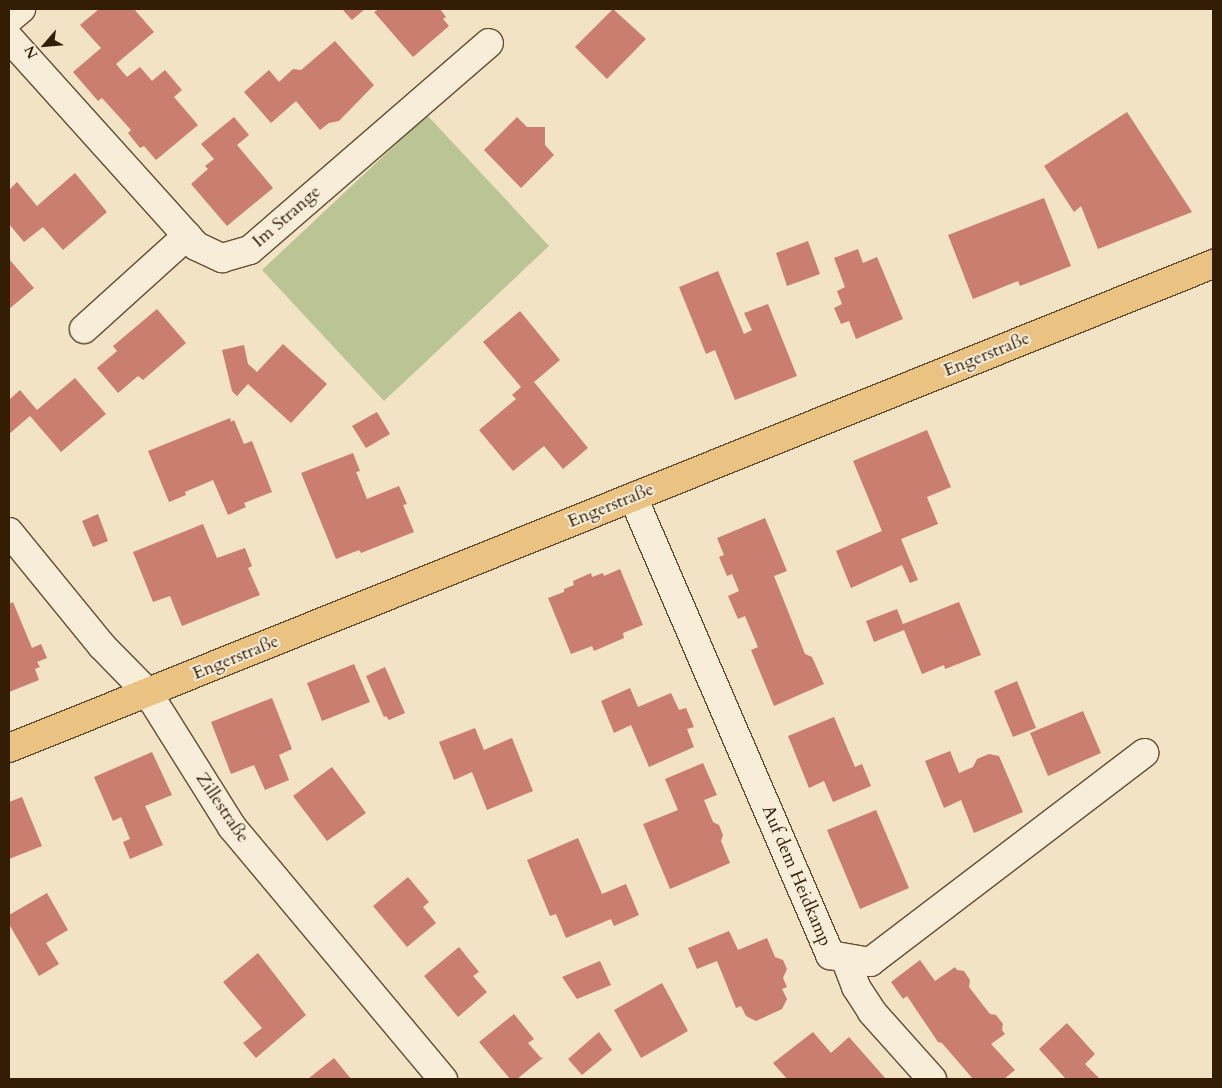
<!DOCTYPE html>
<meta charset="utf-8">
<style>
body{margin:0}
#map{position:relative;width:1222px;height:1088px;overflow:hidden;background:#f3e3c5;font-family:Cardo,serif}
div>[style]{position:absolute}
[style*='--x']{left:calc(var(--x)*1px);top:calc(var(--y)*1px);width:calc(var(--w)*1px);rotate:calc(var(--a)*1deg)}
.green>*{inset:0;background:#bac495}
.building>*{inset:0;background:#ca7e6f}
.roads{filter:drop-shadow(1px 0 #634e34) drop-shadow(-1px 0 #634e34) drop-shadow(0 1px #634e34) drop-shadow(0 -1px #634e34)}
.minor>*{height:28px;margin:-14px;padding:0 14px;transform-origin:14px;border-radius:14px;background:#f7edd9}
.major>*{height:28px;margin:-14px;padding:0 14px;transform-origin:14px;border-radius:14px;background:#eac282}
span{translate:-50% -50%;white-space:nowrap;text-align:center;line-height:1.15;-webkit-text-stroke:4px #f7edd9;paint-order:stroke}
.street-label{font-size:18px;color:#331d04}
.frame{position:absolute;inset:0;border:10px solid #331d04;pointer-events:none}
.north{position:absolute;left:20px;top:20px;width:50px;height:50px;-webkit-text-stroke:4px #f7edd9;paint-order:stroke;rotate:243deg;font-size:14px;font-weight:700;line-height:20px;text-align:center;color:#331d04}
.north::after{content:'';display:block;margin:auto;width:18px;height:22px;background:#331d04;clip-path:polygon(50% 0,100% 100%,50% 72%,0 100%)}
</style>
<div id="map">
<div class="green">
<div style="clip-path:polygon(427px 115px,549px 246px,384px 401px,262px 270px)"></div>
</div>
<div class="building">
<div style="clip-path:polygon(99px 9px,134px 9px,154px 32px,116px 64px,127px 77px,140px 67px,152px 81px,165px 70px,182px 90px,174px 97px,198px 125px,156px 160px,144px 146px,140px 148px,128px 133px,131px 130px,102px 98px,98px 101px,73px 72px,101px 48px,80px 25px)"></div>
<div style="clip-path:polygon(342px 9px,365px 9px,352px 20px)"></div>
<div style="clip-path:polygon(379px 9px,440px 9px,446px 17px,443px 19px,449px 26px,413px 57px,374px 12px)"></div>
<div style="clip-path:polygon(613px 9px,646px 39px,607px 79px,575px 47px)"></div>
<div style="clip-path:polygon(335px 41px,374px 85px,339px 121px,329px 123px,320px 130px,296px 101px,271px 123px,244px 92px,269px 70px,279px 82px,293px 69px,301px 70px)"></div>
<div style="clip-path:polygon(1127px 112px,1192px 212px,1098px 249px,1081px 206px,1074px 212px,1044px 166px)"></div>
<div style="clip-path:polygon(234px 117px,249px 135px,237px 145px,273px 188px,227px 226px,191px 184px,208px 169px,205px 166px,214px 159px,201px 144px)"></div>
<div style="clip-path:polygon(517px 117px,527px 127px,545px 127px,545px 145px,554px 155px,521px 188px,484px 150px)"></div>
<div style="clip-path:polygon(75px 173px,107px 212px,63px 250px,43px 227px,24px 242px,9px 224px,9px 190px,17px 182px,37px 206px)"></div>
<div style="clip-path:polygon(1044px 198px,1071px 266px,1020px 286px,1018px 281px,973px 299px,948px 235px)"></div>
<div style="clip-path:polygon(808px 241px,820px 274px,787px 286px,776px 253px)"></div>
<div style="clip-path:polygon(858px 249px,863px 263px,877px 257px,903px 319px,856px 339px,849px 321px,841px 324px,834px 308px,842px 304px,837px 291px,845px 287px,834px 258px)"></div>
<div style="clip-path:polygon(9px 259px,34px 288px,9px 309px)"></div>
<div style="clip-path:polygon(718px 271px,744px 334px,752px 330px,744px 313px,768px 304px,797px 376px,735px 400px,715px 350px,706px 354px,679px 287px)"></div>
<div style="clip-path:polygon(157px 309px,186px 343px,143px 380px,138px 376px,118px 393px,97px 368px,117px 351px,113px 346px)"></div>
<div style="clip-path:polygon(520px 311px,560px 360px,534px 382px,588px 448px,563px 469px,544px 446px,513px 471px,479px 430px,516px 399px,512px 395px,521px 387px,483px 342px)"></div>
<div style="clip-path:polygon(283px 344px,327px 384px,291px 423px,248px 384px,237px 396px,232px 391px,222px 350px,244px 345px,248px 364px,257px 372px)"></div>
<div style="clip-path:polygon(75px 378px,106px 414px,61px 452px,30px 416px,9px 434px,9px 400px,20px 390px,37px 410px)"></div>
<div style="clip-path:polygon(377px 412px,390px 434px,366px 448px,352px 426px)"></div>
<div style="clip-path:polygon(230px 418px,231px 422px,234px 420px,244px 444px,252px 441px,272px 492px,244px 503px,246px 507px,228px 515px,213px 480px,185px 492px,186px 495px,169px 502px,148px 451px)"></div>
<div style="clip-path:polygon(927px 430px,951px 487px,927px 497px,938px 524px,901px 539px,918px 580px,910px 583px,902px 565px,851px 588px,836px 551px,882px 531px,853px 461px)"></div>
<div style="clip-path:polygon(353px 453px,360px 471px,356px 472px,367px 499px,399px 486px,407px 504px,403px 505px,414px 532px,361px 553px,359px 550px,336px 559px,301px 473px)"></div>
<div style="clip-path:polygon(98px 514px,108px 541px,93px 547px,82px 521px)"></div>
<div style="clip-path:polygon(765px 518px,787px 571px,774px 576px,805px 654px,812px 657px,824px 684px,774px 706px,751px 650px,758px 647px,745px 616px,738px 619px,728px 596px,739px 591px,732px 574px,727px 576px,719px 557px,724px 555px,717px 538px)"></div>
<div style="clip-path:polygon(203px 524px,217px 558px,245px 548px,252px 566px,248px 568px,260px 595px,182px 626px,170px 596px,153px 602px,133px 552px)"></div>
<div style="clip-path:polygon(620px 569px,643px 625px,623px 633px,624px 638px,594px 651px,592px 646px,571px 654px,548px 598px,564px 592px,564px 589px,574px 585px,573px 581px,591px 573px,592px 577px,603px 573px,604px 576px)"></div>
<div style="clip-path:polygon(13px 602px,32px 648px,41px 644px,47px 658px,37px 662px,40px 667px,35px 669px,39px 680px,9px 692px,9px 604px)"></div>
<div style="clip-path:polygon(959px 602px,981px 655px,945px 669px,944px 665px,922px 674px,904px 630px,874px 642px,866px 621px,897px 609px,903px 624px)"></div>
<div style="clip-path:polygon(354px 664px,370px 702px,322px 721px,307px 683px)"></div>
<div style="clip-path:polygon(385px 667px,405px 713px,389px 720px,386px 716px,384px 717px,366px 676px)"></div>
<div style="clip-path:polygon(1017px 681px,1036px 728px,1013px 737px,994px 691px)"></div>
<div style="clip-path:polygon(630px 688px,638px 707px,671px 693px,679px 710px,686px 708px,694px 727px,687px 729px,694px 747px,649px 767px,631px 725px,614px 733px,601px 701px)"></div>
<div style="clip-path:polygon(272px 698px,292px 749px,279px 755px,289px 780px,265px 790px,254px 765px,231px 774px,211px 722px)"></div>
<div style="clip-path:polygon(1083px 711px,1101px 753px,1048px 776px,1030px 733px)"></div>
<div style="clip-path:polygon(834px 717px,855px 767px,862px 764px,871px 786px,833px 802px,824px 781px,809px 788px,788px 736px)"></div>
<div style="clip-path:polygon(475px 728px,484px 750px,512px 738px,533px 791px,487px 810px,472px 772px,454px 780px,439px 742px)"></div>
<div style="clip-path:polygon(950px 751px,959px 773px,973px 767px,977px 759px,989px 754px,999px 756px,1023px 812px,974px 833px,961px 800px,944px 808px,925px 761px)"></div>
<div style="clip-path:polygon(152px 752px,172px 795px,145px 806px,163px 845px,130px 859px,123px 842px,130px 839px,121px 817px,113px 821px,94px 777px)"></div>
<div style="clip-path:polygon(703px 763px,717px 795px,704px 800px,713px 822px,719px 825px,723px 835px,721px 841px,730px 863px,670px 889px,643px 824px,678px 810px,665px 779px)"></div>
<div style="clip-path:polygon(332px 767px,366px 813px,327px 841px,293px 796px)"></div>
<div style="clip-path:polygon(22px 797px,42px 846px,9px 859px,9px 802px)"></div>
<div style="clip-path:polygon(876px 810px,909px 888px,860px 909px,827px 830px)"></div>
<div style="clip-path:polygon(578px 838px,602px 894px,626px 884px,639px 915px,614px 926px,611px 919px,566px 938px,556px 914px,550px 916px,527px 860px)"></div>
<div style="clip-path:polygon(408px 877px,429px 902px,423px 907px,436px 923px,407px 947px,373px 906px)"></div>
<div style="clip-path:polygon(47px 893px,68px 930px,46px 943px,59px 964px,39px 976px,9px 924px,9px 915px)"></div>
<div style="clip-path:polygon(729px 931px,738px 950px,767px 938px,775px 957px,783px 960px,787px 969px,783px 978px,787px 987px,782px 989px,787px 999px,782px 1009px,756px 1021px,746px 1016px,741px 1006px,736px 1008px,717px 961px,697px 969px,688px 948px)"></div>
<div style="clip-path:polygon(459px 947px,479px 972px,473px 976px,487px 992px,458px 1017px,424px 976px)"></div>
<div style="clip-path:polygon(258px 953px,306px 1015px,256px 1058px,243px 1043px,262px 1028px,223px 982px)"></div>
<div style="clip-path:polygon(920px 960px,935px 981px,955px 967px,957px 970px,964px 971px,970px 980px,969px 987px,979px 1000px,990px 1014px,996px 1015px,1003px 1024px,1002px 1030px,1005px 1034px,991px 1044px,1015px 1070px,1004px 1079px,973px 1079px,942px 1043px,938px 1042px,907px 996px,903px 999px,891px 982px)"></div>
<div style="clip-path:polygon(600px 961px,611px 985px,577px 999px,562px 977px)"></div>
<div style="clip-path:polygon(662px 983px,688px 1031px,641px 1058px,614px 1010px)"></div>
<div style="clip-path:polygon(514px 1014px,534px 1039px,528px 1043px,541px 1058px,544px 1057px,517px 1079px,510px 1079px,479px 1042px)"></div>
<div style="clip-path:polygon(1067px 1023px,1095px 1054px,1085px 1064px,1100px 1079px,1063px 1079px,1065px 1078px,1039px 1049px)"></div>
<div style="clip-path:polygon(599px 1032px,612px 1050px,582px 1075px,568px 1059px)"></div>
<div style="clip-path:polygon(813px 1032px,831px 1053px,849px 1037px,886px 1079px,787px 1079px,773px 1063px)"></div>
<div style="clip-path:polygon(334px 1058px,351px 1079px,308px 1079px)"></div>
</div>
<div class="roads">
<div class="minor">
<div style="--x:9;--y:19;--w:16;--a:-40"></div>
<div style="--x:9;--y:38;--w:280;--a:48"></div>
<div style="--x:196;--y:246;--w:29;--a:25"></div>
<div style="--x:222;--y:258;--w:29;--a:-16"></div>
<div style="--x:250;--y:250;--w:316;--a:-40.9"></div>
<div style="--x:84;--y:329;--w:139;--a:-42.1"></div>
<div style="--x:633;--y:497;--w:499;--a:66.7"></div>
<div style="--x:830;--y:955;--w:41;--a:9.9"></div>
<div style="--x:870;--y:962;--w:345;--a:-37.3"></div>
<div style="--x:9;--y:532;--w:147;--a:50.8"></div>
<div style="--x:102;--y:646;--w:66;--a:45.6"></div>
<div style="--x:148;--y:693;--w:158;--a:57.9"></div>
<div style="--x:232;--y:827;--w:329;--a:50.1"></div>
<div style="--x:845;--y:958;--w:31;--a:69"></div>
<div style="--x:856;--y:987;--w:30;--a:57"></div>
<div style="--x:872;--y:1012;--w:90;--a:48.2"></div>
</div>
<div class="major">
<div style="--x:9;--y:748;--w:1298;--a:-21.9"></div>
</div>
</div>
<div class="street-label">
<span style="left:287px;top:217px;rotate:-41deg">Im Strange</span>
<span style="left:987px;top:355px;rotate:-22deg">Engerstraße</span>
<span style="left:611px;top:506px;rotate:-22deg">Engerstraße</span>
<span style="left:236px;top:658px;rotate:-22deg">Engerstraße</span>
<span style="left:222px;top:808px;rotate:56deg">Zillestraße</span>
<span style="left:796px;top:876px;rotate:67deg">Auf dem Heidkamp</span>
</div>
<div class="frame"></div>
<div class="north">N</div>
</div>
